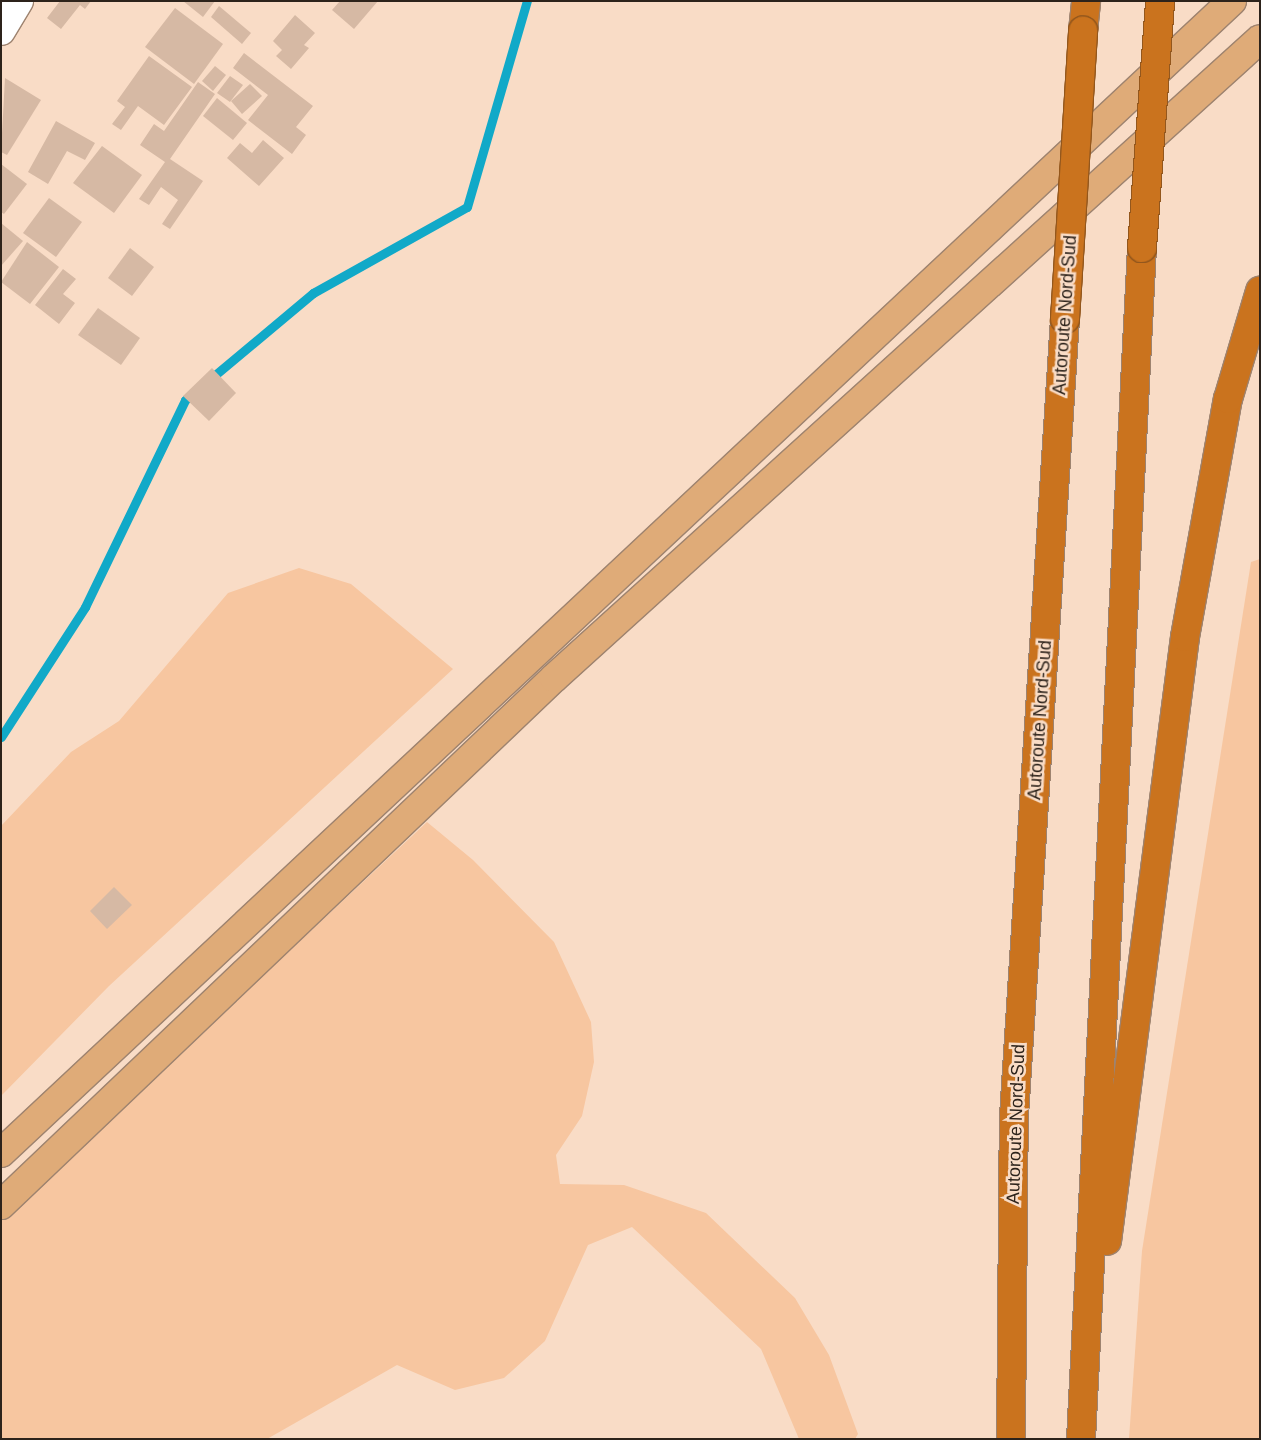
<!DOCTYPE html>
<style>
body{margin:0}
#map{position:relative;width:1261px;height:1440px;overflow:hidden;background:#f9dcc6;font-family:Arial,sans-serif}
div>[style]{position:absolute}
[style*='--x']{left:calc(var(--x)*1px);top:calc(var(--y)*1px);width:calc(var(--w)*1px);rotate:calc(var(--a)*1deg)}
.green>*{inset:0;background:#f7c6a0}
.stream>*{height:9px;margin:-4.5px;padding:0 4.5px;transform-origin:4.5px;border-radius:4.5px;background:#11a9c8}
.building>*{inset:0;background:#d6b9a4}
.roads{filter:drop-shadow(1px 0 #9e836f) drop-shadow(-1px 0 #9e836f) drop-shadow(0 1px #9e836f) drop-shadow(0 -1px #9e836f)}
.minor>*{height:28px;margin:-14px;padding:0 14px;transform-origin:14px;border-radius:14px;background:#fff}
.major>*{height:28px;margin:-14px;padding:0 14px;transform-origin:14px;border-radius:14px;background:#dfab78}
.highway>*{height:28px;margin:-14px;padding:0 14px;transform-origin:14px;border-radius:14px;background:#ca731e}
.bridges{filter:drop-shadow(1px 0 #93571d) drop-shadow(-1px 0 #93571d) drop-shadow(0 1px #93571d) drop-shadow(0 -1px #93571d)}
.highway-bridge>*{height:28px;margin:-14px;padding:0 14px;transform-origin:14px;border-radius:14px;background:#ca731e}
span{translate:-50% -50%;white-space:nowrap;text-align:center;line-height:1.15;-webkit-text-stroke:5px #f9dcc6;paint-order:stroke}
.street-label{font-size:18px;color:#2d231b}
.frame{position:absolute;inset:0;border:2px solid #2d231b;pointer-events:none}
</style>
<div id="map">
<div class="green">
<div style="clip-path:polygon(1260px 559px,1260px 1439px,1129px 1439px,1142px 1251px,1251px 562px)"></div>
<div style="clip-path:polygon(299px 568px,351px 584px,453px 669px,109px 986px,1px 1096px,1px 826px,71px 752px,119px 721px,228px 593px)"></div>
<div style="clip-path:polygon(427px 822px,473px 860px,554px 942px,591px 1022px,594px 1062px,582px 1116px,556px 1155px,560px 1184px,624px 1185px,706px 1213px,795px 1298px,829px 1355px,858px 1434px,855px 1439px,799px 1439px,761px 1349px,632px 1227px,588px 1245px,545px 1341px,504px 1378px,455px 1390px,397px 1365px,267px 1439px,1px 1439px,1px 1221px)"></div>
</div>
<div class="stream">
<div style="--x:209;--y:380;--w:136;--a:-39.9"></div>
<div style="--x:313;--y:293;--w:176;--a:-29.2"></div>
<div style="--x:467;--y:207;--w:215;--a:-73.8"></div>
<div style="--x:1;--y:737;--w:155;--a:-57.1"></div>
<div style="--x:85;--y:607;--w:230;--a:-64.2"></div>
<div style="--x:185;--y:400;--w:13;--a:-39"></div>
</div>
<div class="building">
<div style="clip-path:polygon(60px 1px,91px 1px,85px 9px,80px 5px,61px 29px,47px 18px)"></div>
<div style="clip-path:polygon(183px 1px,215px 1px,203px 17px)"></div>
<div style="clip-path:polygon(340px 1px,378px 1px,354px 29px,332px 10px)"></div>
<div style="clip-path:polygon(219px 6px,251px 33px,242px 44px,211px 17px)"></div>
<div style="clip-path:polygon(175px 8px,223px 44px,194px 84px,145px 47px)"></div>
<div style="clip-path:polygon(295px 15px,315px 33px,304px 45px,309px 48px,291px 69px,276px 56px,282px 50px,273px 41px)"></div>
<div style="clip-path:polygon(244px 53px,313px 106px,296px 127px,306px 135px,292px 154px,248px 120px,268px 95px,233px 68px)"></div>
<div style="clip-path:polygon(149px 56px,192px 87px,164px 125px,138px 106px,121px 130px,112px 124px,125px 107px,117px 101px)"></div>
<div style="clip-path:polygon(215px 66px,226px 75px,213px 91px,202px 81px)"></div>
<div style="clip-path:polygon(230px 76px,243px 85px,230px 102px,217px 93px)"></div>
<div style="clip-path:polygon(5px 78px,41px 100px,7px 155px,1px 152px)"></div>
<div style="clip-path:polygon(198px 82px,215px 94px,170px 159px,203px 181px,170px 229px,162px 224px,178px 200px,161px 187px,149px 205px,139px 199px,165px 162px,140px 145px,154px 124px,164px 131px)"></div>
<div style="clip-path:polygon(250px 84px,262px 96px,242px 114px,231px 101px)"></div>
<div style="clip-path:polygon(217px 98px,247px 123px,233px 140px,203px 116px)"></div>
<div style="clip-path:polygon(56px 121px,95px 143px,85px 160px,67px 151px,48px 184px,28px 172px)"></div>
<div style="clip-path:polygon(263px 140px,284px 158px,259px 186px,227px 158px,240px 143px,252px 153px)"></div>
<div style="clip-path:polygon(102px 146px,142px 175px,114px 213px,73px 183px)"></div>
<div style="clip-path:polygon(1px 164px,27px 184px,4px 214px,1px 212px)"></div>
<div style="clip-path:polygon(49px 198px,82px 222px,56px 257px,23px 233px)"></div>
<div style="clip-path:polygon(1px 223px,23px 241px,1px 266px)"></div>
<div style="clip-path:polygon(27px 242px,59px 267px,30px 304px,1px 282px)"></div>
<div style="clip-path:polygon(130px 248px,154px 267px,132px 296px,108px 278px)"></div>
<div style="clip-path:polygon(63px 269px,76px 279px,63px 294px,75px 303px,59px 324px,35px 305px)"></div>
<div style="clip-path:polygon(98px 308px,140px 338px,121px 365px,78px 335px)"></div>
<div style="clip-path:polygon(212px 368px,236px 393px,209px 421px,183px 396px)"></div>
<div style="clip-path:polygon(114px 887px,132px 905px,107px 929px,90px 911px)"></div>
</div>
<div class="roads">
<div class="minor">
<div style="--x:1;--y:31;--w:35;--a:-59"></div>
</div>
<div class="major">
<div style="--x:1;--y:1153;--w:1686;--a:-43.1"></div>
<div style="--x:1;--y:1205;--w:764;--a:-43.62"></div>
<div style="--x:554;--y:678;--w:952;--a:-42.15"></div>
</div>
<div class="highway">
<div style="--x:1083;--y:31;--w:30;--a:-84"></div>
<div style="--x:1107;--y:1241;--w:609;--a:-82.64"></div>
<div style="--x:1185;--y:637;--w:242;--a:-79.8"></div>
<div style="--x:1228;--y:399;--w:113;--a:-73.5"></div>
<div style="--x:1011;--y:1439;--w:323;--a:-89.5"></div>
<div style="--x:1014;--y:1116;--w:799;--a:-86.34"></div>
<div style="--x:1081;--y:1439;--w:1193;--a:-87.07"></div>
</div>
</div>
<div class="bridges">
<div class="highway-bridge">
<div style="--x:1142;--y:248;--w:248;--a:-85.8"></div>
<div style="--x:1065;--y:319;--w:289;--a:-86.4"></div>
</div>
</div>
<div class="street-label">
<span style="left:1065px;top:315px;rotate:-86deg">Autoroute Nord-Sud</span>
<span style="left:1040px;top:720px;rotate:-86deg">Autoroute Nord-Sud</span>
<span style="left:1016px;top:1124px;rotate:-88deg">Autoroute Nord-Sud</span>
</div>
<div class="frame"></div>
</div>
